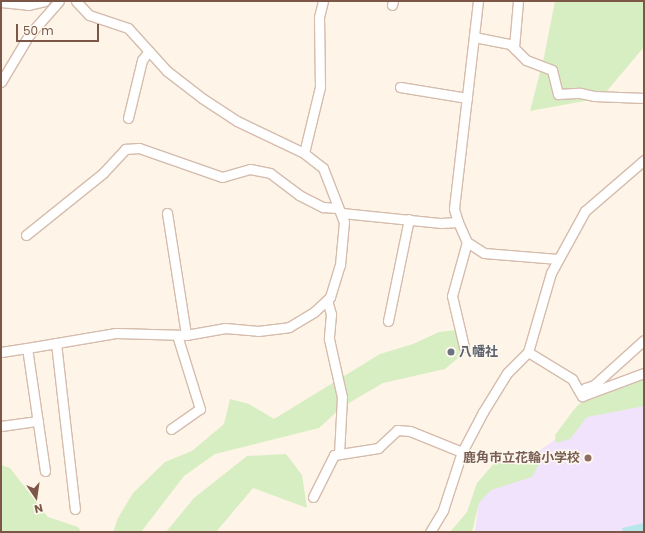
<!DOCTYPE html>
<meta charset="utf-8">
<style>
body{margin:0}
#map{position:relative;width:645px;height:533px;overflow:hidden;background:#fef4e7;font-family:Poppins,"Noto Sans JP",sans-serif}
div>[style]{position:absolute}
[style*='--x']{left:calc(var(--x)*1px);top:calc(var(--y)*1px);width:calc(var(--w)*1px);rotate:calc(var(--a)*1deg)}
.education>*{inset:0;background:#f1e3fb}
.green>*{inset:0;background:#d7eec3}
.water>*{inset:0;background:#b8e7eb}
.roads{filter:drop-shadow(1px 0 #d5bcad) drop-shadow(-1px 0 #d5bcad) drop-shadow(0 1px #d5bcad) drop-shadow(0 -1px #d5bcad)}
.minor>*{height:9px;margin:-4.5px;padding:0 4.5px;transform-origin:4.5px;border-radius:4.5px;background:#fff}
.dots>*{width:11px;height:11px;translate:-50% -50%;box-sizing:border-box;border:2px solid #fff8ef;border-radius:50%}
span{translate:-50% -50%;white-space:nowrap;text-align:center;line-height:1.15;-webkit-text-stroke:3px #fff8ef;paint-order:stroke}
.worship-label{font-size:13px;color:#5b616d;font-weight:700}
.left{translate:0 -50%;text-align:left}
.education-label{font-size:13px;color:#785e54;font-weight:700}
.right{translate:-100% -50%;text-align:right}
.frame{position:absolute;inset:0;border:2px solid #7c5748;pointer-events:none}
.north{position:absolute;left:16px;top:477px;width:40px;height:40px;-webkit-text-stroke:3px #fff8ef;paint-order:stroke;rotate:167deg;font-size:11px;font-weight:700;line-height:16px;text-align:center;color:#7c5748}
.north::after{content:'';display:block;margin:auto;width:14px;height:18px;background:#7c5748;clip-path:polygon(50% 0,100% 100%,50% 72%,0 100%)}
.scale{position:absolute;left:16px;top:24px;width:83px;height:18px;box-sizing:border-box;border:2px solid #7c5748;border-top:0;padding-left:5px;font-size:12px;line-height:14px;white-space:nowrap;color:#7c5748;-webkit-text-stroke:3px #fff8ef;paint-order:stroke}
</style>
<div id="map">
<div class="education">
<div style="clip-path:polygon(644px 403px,644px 532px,475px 532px,480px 493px,594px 412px)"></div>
</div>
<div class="green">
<div style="clip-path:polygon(555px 1px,644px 1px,644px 47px,601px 98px,530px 111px,544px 57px)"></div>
<div style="clip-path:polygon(466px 329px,470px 348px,445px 369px,383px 383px,342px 407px,319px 428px,215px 454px,184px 476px,141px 532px,113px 532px,118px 518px,133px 493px,165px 462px,192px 451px,224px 424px,230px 399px,249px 404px,274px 419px,380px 354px,413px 344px,439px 332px)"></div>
<div style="clip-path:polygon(644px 378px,644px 406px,587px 417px,570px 439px,556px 443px,555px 435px,576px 407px,597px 389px)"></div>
<div style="clip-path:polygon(286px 454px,302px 475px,307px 508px,253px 488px,216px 532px,166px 532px,194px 498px,247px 456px)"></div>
<div style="clip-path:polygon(522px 454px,540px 463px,532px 477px,491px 490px,479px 503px,472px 532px,450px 532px,467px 512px,477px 483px,497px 460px)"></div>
<div style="clip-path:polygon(1px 465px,10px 468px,48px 517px,78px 527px,81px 532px,1px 532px)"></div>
</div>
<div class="water">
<div style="clip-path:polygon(644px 523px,644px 532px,623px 532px,622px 528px)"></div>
</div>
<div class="roads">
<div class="minor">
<div style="--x:478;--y:1;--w:209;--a:96.6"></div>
<div style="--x:454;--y:209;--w:14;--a:73"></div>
<div style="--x:458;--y:222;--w:22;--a:66"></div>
<div style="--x:467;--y:242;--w:20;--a:33"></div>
<div style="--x:484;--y:253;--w:74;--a:4.6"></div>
<div style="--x:1;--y:2;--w:27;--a:6"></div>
<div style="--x:28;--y:5;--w:17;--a:-13"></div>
<div style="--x:392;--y:5;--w:4;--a:-76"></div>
<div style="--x:474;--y:37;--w:37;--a:11"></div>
<div style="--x:510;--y:44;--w:23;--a:45"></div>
<div style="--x:526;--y:60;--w:28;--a:21"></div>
<div style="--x:552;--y:70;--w:25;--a:76"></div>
<div style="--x:558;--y:94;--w:22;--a:-3"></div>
<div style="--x:580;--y:93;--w:14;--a:12"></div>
<div style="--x:594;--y:96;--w:50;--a:2.3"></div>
<div style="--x:514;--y:47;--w:46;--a:-85"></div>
<div style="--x:1;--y:82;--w:55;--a:-59.2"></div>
<div style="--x:29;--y:35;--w:45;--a:-48.6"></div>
<div style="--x:400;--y:87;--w:68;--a:9.3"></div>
<div style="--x:128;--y:118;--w:60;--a:-76.4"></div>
<div style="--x:142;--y:60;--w:11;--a:-52"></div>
<div style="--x:304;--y:153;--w:68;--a:-76.4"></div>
<div style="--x:320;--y:87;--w:70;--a:-90.8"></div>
<div style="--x:319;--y:17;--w:16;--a:-76"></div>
<div style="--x:167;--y:213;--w:123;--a:81.1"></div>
<div style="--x:342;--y:213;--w:100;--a:5.8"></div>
<div style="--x:441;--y:223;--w:17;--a:-3"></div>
<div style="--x:26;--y:235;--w:99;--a:-38.8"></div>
<div style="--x:103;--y:173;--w:33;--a:-47"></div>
<div style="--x:125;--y:149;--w:14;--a:-4"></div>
<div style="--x:139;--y:148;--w:88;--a:19.3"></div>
<div style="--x:222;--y:177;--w:29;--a:-16"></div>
<div style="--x:250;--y:169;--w:20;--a:11"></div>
<div style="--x:270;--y:173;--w:36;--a:37"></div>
<div style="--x:299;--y:195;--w:27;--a:27"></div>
<div style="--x:323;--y:207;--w:14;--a:4"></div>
<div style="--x:327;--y:300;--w:15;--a:74"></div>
<div style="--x:331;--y:314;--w:25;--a:95"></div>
<div style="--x:329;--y:339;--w:59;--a:77.4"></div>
<div style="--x:342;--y:397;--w:57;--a:93"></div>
<div style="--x:388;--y:321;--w:104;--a:-78.4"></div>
<div style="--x:56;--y:343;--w:167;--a:83.5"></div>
<div style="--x:464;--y:347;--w:52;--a:-103.2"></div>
<div style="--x:452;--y:296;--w:56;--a:-74.5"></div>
<div style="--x:1;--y:352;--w:26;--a:-9"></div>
<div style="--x:528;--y:352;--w:52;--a:31.5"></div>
<div style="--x:572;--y:379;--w:20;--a:60"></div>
<div style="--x:582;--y:396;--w:66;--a:-20.4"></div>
<div style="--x:585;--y:388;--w:9;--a:-18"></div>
<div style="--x:594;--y:385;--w:67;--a:-42"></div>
<div style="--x:1;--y:426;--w:37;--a:-8"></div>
<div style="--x:171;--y:429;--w:35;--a:-35"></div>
<div style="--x:200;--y:409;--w:77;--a:-107.3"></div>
<div style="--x:45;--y:471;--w:124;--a:-98.3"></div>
<div style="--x:27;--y:348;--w:90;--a:-9.6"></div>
<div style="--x:116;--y:333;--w:70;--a:1.6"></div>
<div style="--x:186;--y:335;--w:40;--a:-10"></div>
<div style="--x:225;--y:328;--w:33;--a:5"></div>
<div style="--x:258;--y:331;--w:31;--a:-7"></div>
<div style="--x:289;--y:327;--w:29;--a:-31"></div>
<div style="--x:314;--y:312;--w:22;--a:-43"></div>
<div style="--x:330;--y:297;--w:34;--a:-73"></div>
<div style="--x:340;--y:265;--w:43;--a:-84.7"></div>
<div style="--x:344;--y:222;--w:58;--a:-111.3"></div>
<div style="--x:323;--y:168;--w:24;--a:-142"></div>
<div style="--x:304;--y:153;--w:74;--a:-154.5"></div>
<div style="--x:237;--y:121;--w:42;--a:-146.7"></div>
<div style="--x:202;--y:98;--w:44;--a:-142.4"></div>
<div style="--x:167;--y:71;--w:58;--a:-132.2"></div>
<div style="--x:128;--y:28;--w:41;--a:-161.6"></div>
<div style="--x:89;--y:15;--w:19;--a:-133"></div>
<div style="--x:313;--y:497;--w:47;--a:-63.4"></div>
<div style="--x:334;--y:455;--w:45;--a:-9"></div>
<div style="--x:378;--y:448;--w:26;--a:-43"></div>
<div style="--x:397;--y:430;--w:13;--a:4"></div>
<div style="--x:410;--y:431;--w:56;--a:22"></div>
<div style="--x:430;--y:532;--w:26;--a:-59"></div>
<div style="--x:443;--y:510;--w:61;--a:-71.9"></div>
<div style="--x:462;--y:452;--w:45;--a:-62.3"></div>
<div style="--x:483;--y:412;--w:46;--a:-58.4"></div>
<div style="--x:507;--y:373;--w:30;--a:-45"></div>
<div style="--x:528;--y:352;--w:82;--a:-73.8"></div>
<div style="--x:551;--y:273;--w:71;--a:-61.3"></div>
<div style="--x:585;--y:211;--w:78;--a:-40.8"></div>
</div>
</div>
<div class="dots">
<div style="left:451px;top:352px;background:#6b7280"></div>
<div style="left:588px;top:458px;background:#8d6e63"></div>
</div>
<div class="worship-label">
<span class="left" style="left:459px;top:352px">八幡社</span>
</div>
<div class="education-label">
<span class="right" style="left:580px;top:458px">鹿角市立花輪小学校</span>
</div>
<div class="frame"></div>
<div class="north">N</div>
<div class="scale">50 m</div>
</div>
